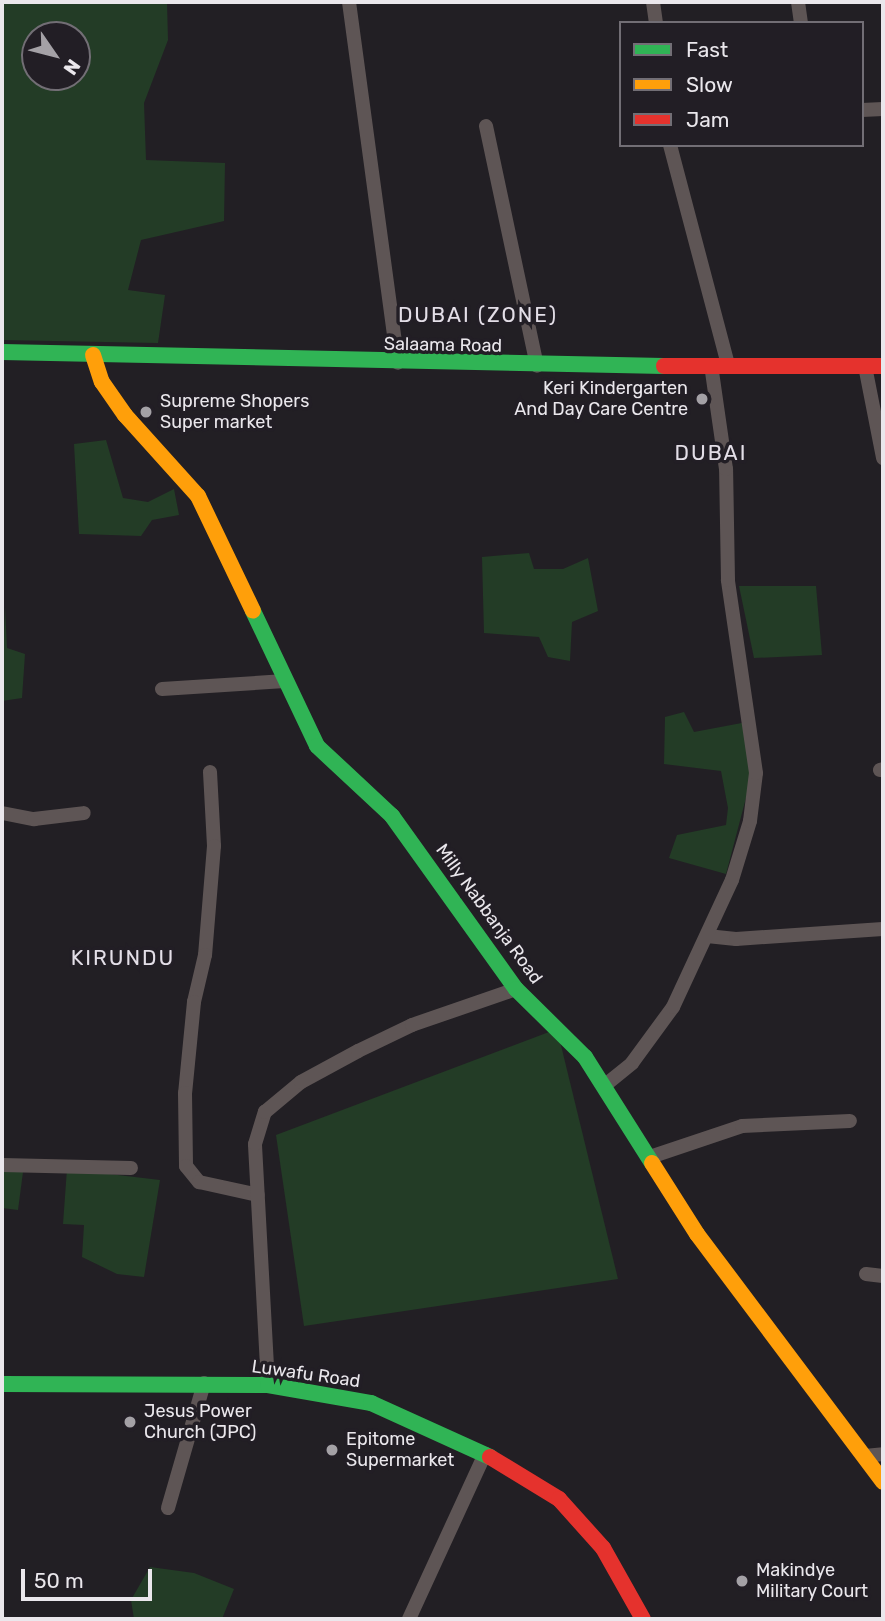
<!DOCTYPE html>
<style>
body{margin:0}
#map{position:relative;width:885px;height:1621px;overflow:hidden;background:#221f24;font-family:Rubik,sans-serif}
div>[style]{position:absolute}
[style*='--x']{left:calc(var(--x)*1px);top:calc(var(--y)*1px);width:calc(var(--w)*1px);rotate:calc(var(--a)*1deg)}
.green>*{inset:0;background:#233c26}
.street>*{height:14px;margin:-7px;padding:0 7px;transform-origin:7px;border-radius:7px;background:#5e5555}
.fast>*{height:16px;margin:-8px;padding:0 8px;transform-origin:8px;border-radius:8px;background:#30b455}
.slow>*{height:16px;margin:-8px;padding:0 8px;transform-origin:8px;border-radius:8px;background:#ff9f0a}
.jam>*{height:16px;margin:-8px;padding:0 8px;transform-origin:8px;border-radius:8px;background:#e5322d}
.dots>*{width:19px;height:19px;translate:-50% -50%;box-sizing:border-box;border:4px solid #221e25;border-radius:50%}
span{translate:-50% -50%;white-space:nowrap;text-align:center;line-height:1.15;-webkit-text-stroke:7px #221e25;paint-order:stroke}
.street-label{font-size:18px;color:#eae7ec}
.poi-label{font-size:18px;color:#eae7ec}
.right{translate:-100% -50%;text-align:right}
.left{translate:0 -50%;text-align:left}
.quarter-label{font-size:21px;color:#e3dee7;letter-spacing:2px}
.frame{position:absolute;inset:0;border:4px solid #eae7ec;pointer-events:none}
.legend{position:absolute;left:619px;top:21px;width:245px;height:126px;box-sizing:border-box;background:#221e25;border:2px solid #726e75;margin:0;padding:9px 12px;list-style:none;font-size:21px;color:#eae7ec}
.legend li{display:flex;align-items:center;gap:14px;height:35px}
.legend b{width:35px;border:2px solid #726e75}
.north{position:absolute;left:21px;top:21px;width:70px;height:70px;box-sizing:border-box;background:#221e25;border:2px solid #726e75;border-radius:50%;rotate:125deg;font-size:19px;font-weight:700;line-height:28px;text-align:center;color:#eae7ec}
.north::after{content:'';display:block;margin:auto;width:24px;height:32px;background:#a4a1a6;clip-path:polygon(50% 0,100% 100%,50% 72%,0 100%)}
.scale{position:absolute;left:21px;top:1569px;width:131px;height:32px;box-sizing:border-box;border:4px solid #eae7ec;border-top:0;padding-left:9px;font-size:21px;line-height:24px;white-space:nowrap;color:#eae7ec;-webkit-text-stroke:5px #221e25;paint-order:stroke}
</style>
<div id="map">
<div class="green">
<div style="clip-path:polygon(evenodd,2px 2px,167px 2px,168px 40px,144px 103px,146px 160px,225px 163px,224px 221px,141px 240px,128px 290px,165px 295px,158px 343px,2px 340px,2px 2px,77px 35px,77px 77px,35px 77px,35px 35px,77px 35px)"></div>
<div style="clip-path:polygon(106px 440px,123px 498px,148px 502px,174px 489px,179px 515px,152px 520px,141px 536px,79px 534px,74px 444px)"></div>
<div style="clip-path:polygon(529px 553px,534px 569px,563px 569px,588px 558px,598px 611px,572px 622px,570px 661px,548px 657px,539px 637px,484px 633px,482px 557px)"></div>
<div style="clip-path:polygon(739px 586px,816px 586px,822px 655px,754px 658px)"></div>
<div style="clip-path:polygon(5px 606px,7px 648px,25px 654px,22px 698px,2px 701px)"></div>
<div style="clip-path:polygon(684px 712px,694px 732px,747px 722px,752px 775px,726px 874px,669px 858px,677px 835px,726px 825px,728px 808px,721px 771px,664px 764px,665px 717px)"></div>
<div style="clip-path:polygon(557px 1029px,618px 1279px,304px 1326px,276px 1135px)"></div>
<div style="clip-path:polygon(4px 1169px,23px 1172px,18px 1210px,2px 1208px)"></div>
<div style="clip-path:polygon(67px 1169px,160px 1180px,144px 1277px,117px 1274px,82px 1257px,84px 1225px,63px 1224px)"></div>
<div style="clip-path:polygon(150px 1567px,194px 1573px,234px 1589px,222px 1619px,134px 1619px,131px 1600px)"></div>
</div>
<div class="street">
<div style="--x:349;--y:2;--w:364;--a:82.3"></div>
<div style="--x:653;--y:2;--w:21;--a:82"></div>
<div style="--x:798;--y:2;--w:21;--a:82"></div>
<div style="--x:862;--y:110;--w:21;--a:-3"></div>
<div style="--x:486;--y:126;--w:245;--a:78"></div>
<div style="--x:670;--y:145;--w:228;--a:75.2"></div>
<div style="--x:865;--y:366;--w:94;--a:78.9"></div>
<div style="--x:162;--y:689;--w:123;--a:-3.7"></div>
<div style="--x:880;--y:770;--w:3;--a:-18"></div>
<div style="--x:210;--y:772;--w:74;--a:86.9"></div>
<div style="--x:214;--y:846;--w:109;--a:94.7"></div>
<div style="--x:205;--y:955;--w:48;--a:103.2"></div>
<div style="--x:194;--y:1002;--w:91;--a:95.6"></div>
<div style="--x:185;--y:1093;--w:73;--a:89.2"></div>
<div style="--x:186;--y:1166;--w:21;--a:51"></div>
<div style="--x:199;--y:1182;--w:60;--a:12.4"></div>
<div style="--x:2;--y:813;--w:33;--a:11"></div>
<div style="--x:34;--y:819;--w:50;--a:-6.8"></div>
<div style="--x:707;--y:936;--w:29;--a:6"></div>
<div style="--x:736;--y:939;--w:147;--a:-3.9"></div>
<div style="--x:604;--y:1086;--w:36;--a:-39"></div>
<div style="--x:632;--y:1063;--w:69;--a:-53.8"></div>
<div style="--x:673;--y:1007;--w:140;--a:-65.1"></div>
<div style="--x:732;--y:880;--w:62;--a:-73"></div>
<div style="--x:750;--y:821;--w:48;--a:-82.9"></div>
<div style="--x:756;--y:773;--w:195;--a:-98.3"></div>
<div style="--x:728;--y:580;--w:111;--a:-91"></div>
<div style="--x:726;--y:469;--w:105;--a:-98.2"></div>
<div style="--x:650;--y:1157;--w:97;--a:-18.6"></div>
<div style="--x:742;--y:1126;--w:108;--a:-2.7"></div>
<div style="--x:2;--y:1165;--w:129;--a:1.3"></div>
<div style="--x:866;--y:1274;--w:17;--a:7"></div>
<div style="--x:268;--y:1385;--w:241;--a:-93.1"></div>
<div style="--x:255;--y:1144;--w:34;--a:-73"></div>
<div style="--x:265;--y:1112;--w:47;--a:-39.8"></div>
<div style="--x:301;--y:1082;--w:65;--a:-28.5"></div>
<div style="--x:358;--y:1051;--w:60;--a:-25.7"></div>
<div style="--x:412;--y:1025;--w:110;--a:-19.1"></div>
<div style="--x:865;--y:1456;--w:18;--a:-6"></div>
<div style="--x:168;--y:1508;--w:130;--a:-73.9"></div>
<div style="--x:409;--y:1619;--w:182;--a:-65.3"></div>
</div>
<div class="fast">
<div style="--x:2;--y:352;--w:662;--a:1.21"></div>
<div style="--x:253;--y:611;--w:149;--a:64.6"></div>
<div style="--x:317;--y:746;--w:103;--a:43"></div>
<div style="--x:392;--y:816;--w:213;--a:54.4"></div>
<div style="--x:516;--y:989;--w:97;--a:44.6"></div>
<div style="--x:585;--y:1057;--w:125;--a:57.7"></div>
<div style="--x:2;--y:1384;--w:266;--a:0.2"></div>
<div style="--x:268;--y:1385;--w:105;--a:9.9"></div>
<div style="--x:371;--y:1403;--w:131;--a:24.4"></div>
</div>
<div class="slow">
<div style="--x:93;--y:355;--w:28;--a:72"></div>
<div style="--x:102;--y:382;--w:40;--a:55.1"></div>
<div style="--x:125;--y:415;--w:109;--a:48"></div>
<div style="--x:198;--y:496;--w:127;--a:64.4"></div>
<div style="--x:652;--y:1163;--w:84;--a:57.6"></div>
<div style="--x:697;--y:1234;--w:310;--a:53.1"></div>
</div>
<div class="jam">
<div style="--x:664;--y:366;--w:219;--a:0"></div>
<div style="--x:490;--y:1457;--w:81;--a:31.3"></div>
<div style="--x:559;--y:1499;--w:66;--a:48.1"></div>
<div style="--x:603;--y:1548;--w:81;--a:60.6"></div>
</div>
<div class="dots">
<div style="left:702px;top:399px;background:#a4a1a6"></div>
<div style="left:146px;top:412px;background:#a4a1a6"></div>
<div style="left:130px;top:1422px;background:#a4a1a6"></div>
<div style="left:332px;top:1450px;background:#a4a1a6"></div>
<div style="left:742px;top:1581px;background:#a4a1a6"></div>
</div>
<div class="street-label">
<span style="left:443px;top:345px;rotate:1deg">Salaama Road</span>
<span style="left:489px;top:914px;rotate:54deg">Milly Nabbanja Road</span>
<span style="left:306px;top:1374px;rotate:8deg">Luwafu Road</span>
</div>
<div class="poi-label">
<span class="right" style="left:688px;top:399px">Keri Kindergarten<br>And Day Care Centre</span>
<span class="left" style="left:160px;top:412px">Supreme Shopers<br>Super market</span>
<span class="left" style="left:144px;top:1422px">Jesus Power<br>Church (JPC)</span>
<span class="left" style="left:346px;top:1450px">Epitome<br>Supermarket</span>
<span class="left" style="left:756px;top:1581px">Makindye<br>Military Court</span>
</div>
<div class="quarter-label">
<span style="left:478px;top:315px">DUBAI (ZONE)</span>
<span style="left:711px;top:453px">DUBAI</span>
<span style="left:123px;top:958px">KIRUNDU</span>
</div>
<div class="frame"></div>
<ul class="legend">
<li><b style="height:9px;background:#30b455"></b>Fast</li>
<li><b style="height:9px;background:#ff9f0a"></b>Slow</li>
<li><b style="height:9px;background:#e5322d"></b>Jam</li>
</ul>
<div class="north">N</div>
<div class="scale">50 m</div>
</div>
